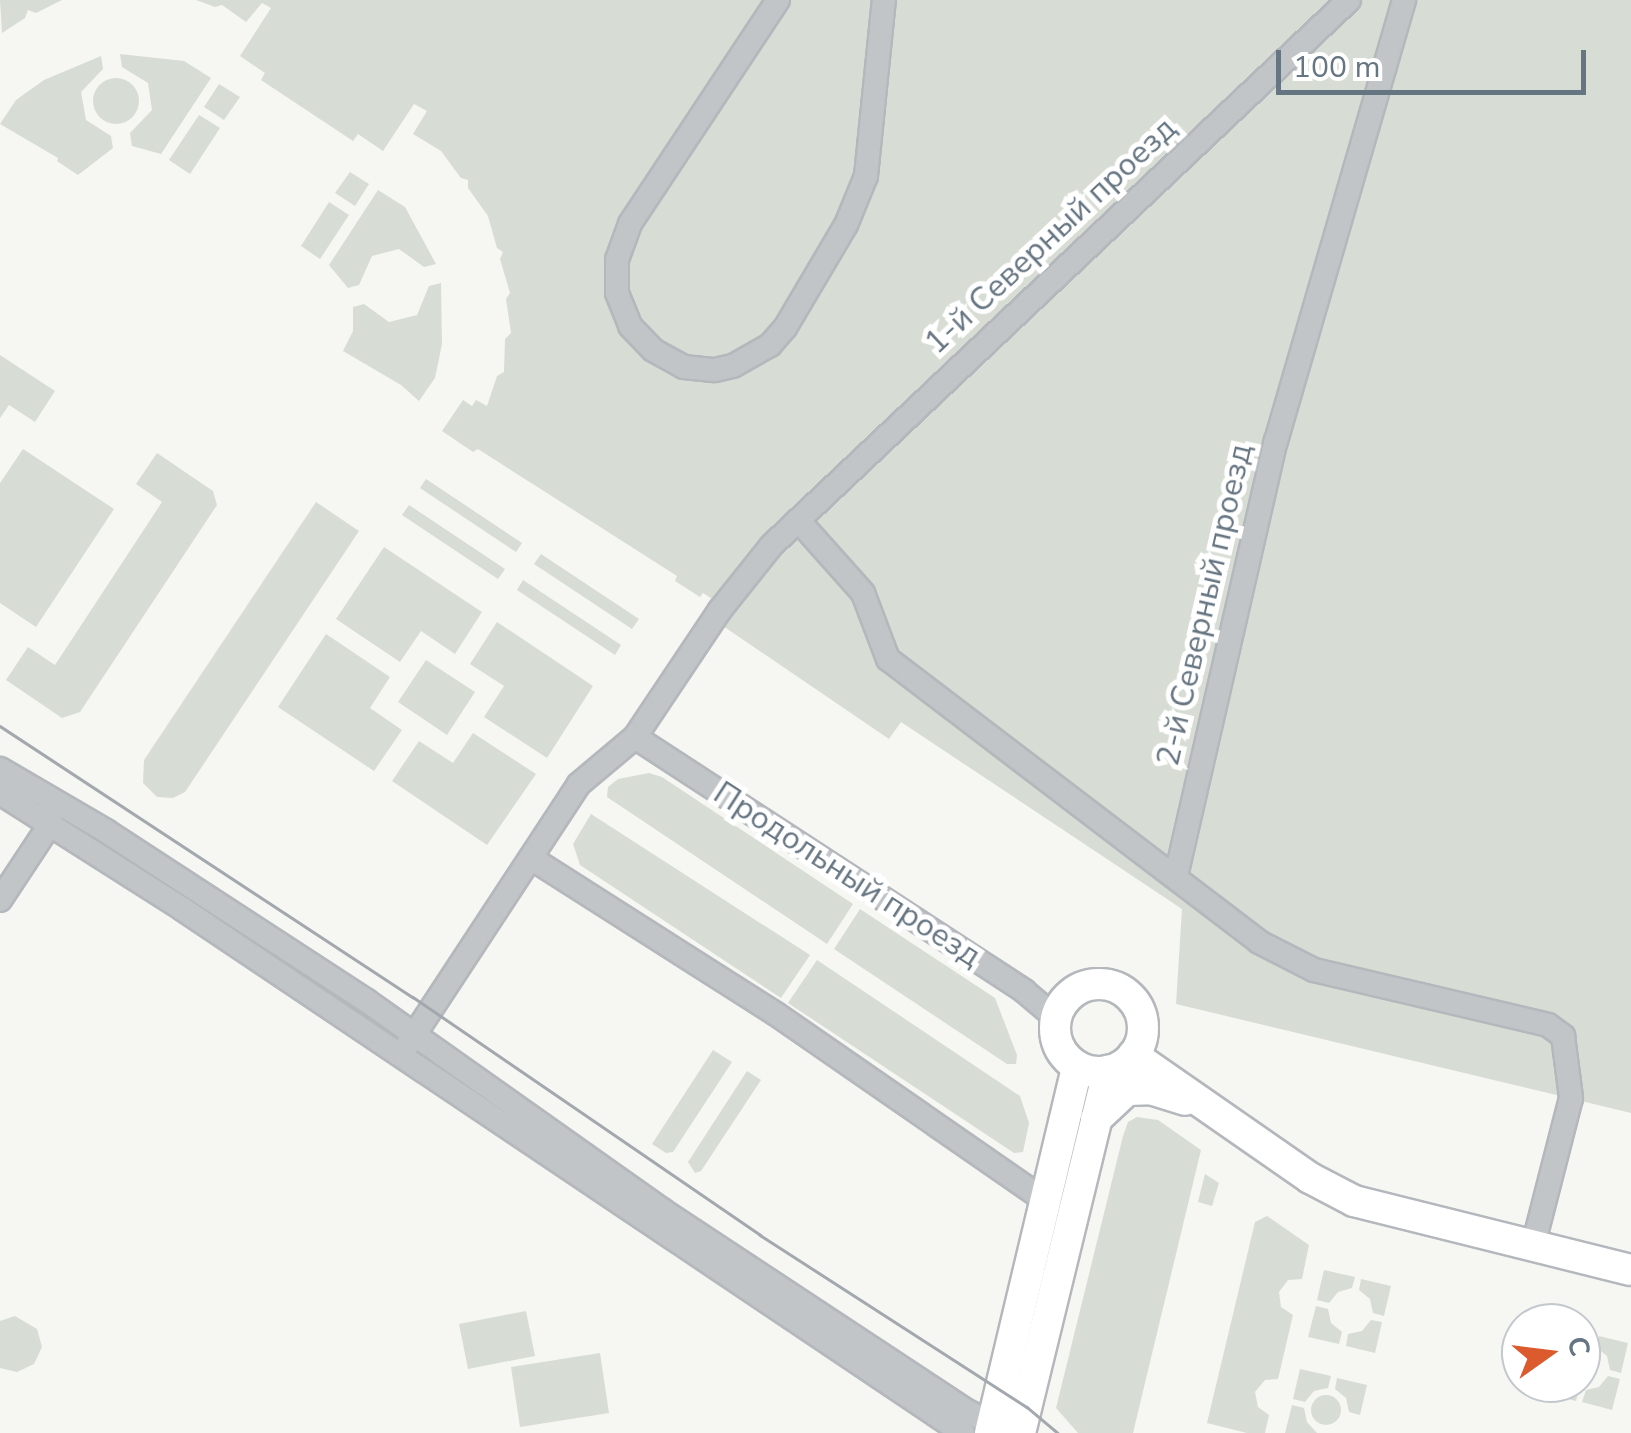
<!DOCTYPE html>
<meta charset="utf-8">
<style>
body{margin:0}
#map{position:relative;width:1631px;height:1433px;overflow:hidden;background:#f6f6f3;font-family:"Nunito Sans",sans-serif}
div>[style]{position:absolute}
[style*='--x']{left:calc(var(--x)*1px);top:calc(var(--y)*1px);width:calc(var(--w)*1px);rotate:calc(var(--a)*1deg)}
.green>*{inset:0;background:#d7ddd4}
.round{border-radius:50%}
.roads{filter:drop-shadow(2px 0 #b4b8bc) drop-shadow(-2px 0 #b4b8bc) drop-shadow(0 2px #b4b8bc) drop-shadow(0 -2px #b4b8bc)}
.minor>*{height:22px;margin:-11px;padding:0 11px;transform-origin:11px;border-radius:11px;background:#c1c5c8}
.major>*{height:30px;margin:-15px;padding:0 15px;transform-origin:15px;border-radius:15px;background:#fff}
.major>.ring{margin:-15px;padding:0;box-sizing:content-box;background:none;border:30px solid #fff;border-radius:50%}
.tram>*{height:2.5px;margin:-1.25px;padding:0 1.25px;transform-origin:1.25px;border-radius:1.25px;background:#a2a8ad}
span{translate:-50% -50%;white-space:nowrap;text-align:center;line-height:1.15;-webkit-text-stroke:10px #fff;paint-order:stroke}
.street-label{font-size:32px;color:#667582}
.north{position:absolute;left:1501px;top:1303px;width:100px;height:100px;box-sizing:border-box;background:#fff;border:2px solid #c2c8cd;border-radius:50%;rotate:76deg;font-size:28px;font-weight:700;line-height:40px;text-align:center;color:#667582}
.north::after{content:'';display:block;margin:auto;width:35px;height:45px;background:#db5b2e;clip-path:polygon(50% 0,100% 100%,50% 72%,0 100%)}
.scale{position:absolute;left:1276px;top:50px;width:310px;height:45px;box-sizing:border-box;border:5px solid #667582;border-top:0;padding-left:12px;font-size:30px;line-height:35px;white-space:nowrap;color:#667582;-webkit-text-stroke:8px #fff;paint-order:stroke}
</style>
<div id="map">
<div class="green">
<div style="clip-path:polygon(0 0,62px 0,36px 13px,28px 10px,25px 18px,2px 33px)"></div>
<div style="clip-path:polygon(196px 0,1631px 0,1631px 1113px,1176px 1004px,1182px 909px,901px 722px,889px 739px,723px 626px,731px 611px,703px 593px,700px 597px,675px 581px,677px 576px,478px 449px,473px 452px,442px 431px,463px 400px,472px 406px,476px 400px,487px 406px,497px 376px,504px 372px,505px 339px,511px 333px,506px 299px,510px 293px,500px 259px,503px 252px,497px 248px,488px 216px,468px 188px,468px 180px,461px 178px,441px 151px,413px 134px,427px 111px,414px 104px,383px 151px,358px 134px,353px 141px,261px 80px,265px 73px,240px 56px,271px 8px,262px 3px,246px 22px,222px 5px,215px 7px)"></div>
<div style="clip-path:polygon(120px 54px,184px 61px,211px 78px,161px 154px,132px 146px,130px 133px,152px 110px,148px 83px,122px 67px)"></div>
<div style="clip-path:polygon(101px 56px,103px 69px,81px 92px,86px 120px,111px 136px,113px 148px,78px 175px,57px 161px,58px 158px,0 124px,16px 100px,44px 80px)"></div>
<div class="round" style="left:93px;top:78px;width:46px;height:46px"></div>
<div style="clip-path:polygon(219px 84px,240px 97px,224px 120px,204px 107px)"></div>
<div style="clip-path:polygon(199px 115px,220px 128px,190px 174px,169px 160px)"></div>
<div style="clip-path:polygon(350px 172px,369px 184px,355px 206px,335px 193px)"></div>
<div style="clip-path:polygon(378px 190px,405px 207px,436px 264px,424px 267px,399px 249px,372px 256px,359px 285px,348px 288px,329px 265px)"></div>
<div style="clip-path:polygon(329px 202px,349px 215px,320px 259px,301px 246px)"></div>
<div style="clip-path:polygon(441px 283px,442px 344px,435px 378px,419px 401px,401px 385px,343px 351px,353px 331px,353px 307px,364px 304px,389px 322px,417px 315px,429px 286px)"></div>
<div style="clip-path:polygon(0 355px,55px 391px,35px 422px,9px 405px,0 418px)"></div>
<div style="clip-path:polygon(23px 449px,114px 509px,36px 627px,0 603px,0 483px)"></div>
<div style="clip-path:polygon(157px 453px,213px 491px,217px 505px,80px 712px,62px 718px,6px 680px,28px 647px,55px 665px,162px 502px,136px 484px)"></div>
<div style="clip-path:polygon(426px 479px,522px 543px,516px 552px,420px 488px)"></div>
<div style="clip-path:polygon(316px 502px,359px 531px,185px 792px,173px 798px,157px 797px,143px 783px,144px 760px)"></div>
<div style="clip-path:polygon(409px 505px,505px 569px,498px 579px,402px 515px)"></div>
<div style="clip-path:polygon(384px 547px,482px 612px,455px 654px,421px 631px,400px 662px,336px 619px)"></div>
<div style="clip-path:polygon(541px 554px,639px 619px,632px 629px,534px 564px)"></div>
<div style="clip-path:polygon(523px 580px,621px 645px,615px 655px,517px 590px)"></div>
<div style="clip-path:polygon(497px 622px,593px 686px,547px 758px,484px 717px,504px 686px,470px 664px)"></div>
<div style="clip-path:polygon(326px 634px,390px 677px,370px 708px,402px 730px,374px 771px,278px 707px)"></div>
<div style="clip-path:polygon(426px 660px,475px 692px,447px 735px,398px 702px)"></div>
<div style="clip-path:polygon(473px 733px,536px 774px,487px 845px,392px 781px,419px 741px,453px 763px)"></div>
<div style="clip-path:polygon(649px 773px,662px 777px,853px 904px,827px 944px,607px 797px,608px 787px,618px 779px)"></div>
<div style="clip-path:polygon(591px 814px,810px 955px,781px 998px,580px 865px,573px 844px)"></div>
<div style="clip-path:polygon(860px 909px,995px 998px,1017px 1055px,1016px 1064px,1007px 1064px,834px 949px)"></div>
<div style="clip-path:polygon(817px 960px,1020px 1096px,1029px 1123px,1023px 1152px,1014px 1153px,788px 1003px)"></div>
<div style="clip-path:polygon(713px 1050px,732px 1062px,673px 1152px,666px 1153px,652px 1144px)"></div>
<div style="clip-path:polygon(747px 1071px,761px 1080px,701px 1171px,695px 1173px,688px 1162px)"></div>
<div style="clip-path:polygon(1137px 1117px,1158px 1120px,1201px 1150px,1133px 1433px,1078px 1433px,1056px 1408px,1123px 1136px,1128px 1122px)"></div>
<div style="clip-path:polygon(1205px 1174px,1219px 1183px,1212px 1206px,1198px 1202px)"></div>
<div style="clip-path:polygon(1267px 1216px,1309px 1245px,1302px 1279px,1288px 1280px,1279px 1292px,1281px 1307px,1293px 1315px,1278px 1379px,1265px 1380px,1255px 1392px,1258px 1407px,1269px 1415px,1265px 1433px,1247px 1433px,1207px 1423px,1255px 1222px)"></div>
<div style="clip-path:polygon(1324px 1270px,1355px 1277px,1352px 1288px,1338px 1292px,1329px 1303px,1317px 1300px)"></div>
<div style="clip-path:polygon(1361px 1279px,1391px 1286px,1384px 1316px,1373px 1313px,1370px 1299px,1359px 1290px)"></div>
<div style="clip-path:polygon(1316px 1306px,1328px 1309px,1331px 1323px,1342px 1332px,1339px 1344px,1308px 1337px)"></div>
<div style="clip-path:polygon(526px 1311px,535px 1356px,468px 1369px,459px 1324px)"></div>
<div style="clip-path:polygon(15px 1316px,37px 1329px,42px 1347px,34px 1364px,17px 1372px,0 1368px,0 1321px)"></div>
<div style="clip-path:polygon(1371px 1320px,1382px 1322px,1375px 1353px,1346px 1346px,1348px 1334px,1362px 1331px)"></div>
<div style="clip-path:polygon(1599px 1336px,1628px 1343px,1621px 1373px,1610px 1370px,1607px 1356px,1596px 1347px)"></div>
<div style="clip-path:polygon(600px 1353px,609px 1413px,520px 1427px,511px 1367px)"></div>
<div style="clip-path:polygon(1300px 1369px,1331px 1376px,1328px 1388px,1314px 1391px,1305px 1402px,1293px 1399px)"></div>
<div style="clip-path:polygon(1608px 1376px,1620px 1379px,1612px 1410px,1582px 1402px,1586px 1390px,1599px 1387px)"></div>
<div style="clip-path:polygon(1337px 1378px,1367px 1385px,1360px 1415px,1349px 1412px,1346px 1398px,1335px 1389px)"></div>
<div style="clip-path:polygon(1548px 1383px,1570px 1383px,1579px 1389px,1576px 1401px,1545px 1393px)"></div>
<div class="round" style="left:1311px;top:1395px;width:30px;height:30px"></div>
<div style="clip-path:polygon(1292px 1405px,1304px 1408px,1307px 1422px,1317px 1433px,1285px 1433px)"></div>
</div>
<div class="roads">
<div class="minor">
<div style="--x:778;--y:0;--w:268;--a:123.5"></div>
<div style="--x:630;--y:224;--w:37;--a:110"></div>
<div style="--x:617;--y:259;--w:34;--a:90"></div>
<div style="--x:617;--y:293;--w:35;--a:68"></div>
<div style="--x:630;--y:326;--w:33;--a:46"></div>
<div style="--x:653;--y:350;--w:35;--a:29"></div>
<div style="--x:684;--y:367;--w:31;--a:6"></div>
<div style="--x:715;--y:370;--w:18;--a:-13"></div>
<div style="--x:733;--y:366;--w:43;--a:-29.6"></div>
<div style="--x:770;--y:345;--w:23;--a:-49"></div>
<div style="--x:785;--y:328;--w:120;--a:-59.4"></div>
<div style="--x:846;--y:225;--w:53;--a:-67.8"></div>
<div style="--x:866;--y:176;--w:177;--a:-84.2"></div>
<div style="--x:798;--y:520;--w:98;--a:48.3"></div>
<div style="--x:863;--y:593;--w:71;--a:69.3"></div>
<div style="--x:888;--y:659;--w:467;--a:37.3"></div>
<div style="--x:1259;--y:942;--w:62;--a:27"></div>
<div style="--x:1314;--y:970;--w:240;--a:13.2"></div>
<div style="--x:1548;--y:1025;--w:19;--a:36"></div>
<div style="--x:1563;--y:1036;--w:63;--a:82.6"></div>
<div style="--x:1571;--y:1098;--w:153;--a:104.4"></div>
<div style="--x:635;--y:737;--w:465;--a:33.1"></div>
<div style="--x:1024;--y:991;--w:42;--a:40.2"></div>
<div style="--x:0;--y:769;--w:123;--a:30.3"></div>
<div style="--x:106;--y:831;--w:311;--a:33.1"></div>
<div style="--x:367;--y:1001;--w:362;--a:35.3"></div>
<div style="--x:662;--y:1210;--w:363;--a:33.4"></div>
<div style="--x:965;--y:1410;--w:42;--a:26.6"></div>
<div style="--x:0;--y:793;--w:214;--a:32.4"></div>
<div style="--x:181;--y:908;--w:942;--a:33.88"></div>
<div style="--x:531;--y:858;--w:290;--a:32.5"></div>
<div style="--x:776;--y:1014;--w:331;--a:34.7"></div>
<div style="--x:1048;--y:1202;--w:23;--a:72"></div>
<div style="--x:1055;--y:1224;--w:56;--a:101.3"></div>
<div style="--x:1176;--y:876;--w:446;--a:-77.1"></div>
<div style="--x:1276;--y:441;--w:459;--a:-73.8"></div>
<div style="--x:0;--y:900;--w:89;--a:-56.5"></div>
<div style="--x:49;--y:826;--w:15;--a:-86"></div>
<div style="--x:401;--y:1055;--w:324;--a:-56.7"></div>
<div style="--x:579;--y:784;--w:73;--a:-40"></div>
<div style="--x:635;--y:737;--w:153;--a:-56.2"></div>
<div style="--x:720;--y:610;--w:82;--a:-51.4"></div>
<div style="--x:771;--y:546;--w:795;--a:-43.37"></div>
</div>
<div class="major">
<div class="ring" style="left:1055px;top:984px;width:58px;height:58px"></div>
<div style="--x:1133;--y:1055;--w:216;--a:34.8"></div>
<div style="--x:1310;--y:1178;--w:50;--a:27.6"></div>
<div style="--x:1354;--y:1201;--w:285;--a:14"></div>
<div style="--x:1096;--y:1119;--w:42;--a:-43.1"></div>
<div style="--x:1127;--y:1090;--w:23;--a:-2"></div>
<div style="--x:1150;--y:1089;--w:37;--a:17"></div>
<div style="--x:990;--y:1433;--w:376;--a:-76.6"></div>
<div style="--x:1020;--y:1433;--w:373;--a:-76.3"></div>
</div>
</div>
<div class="tram">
<div style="--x:0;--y:726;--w:494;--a:33.3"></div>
<div style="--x:413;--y:997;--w:421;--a:34.4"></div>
<div style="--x:760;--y:1235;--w:318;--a:32.8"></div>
<div style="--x:1027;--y:1407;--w:40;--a:40"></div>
</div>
<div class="street-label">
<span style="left:1051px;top:236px;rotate:-43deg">1-й Северный проезд</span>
<span style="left:1205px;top:605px;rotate:-77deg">2-й Северный проезд</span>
<span style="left:847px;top:875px;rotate:33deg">Продольный проезд</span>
</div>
<div class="north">С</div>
<div class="scale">100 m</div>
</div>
